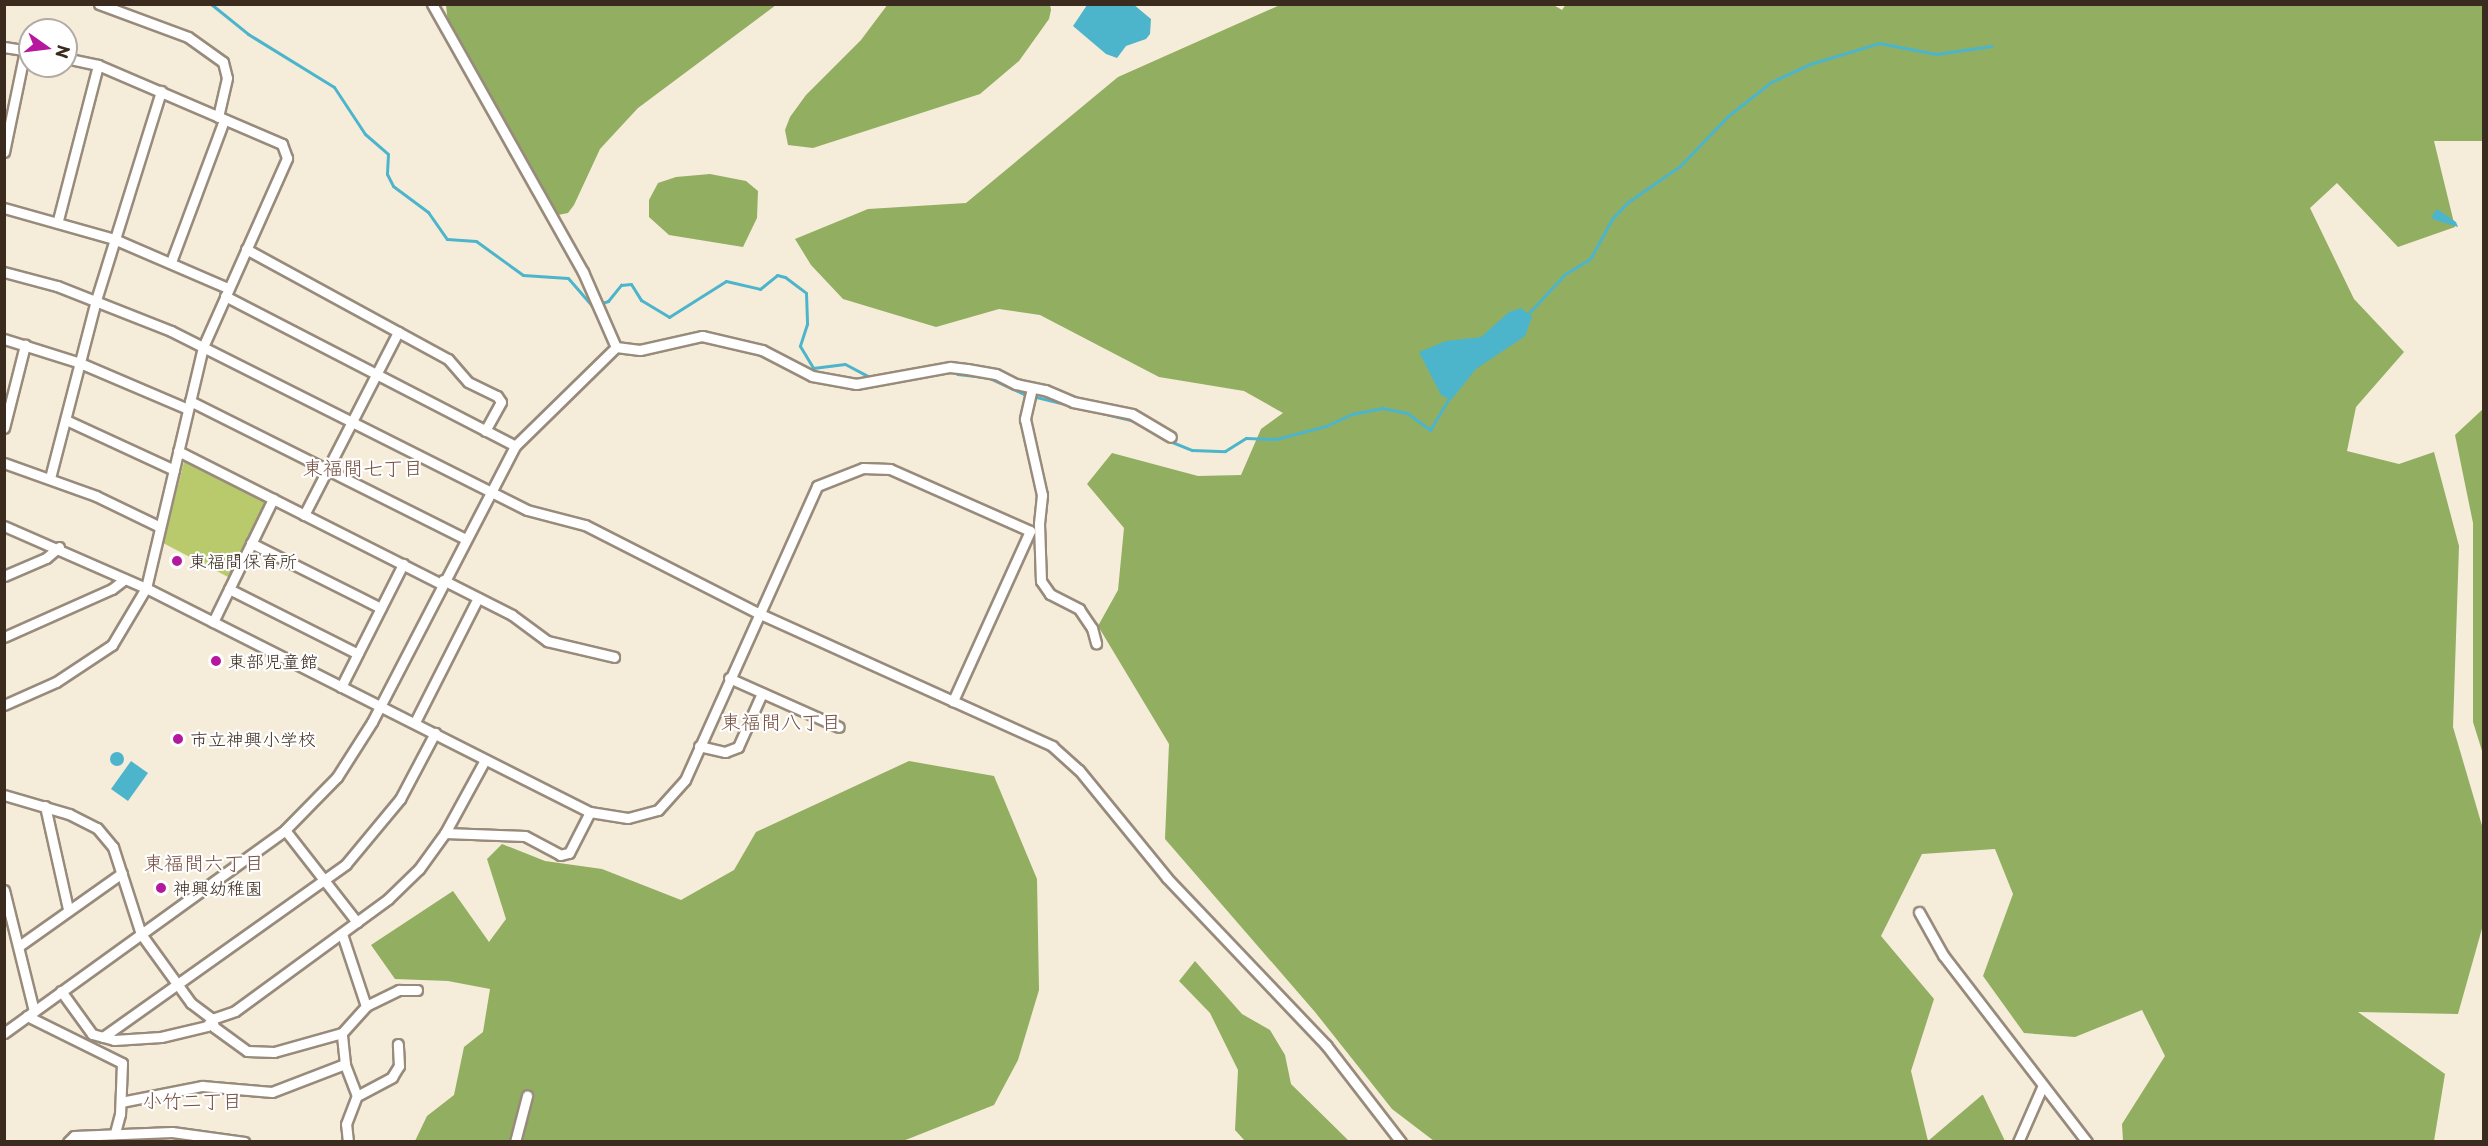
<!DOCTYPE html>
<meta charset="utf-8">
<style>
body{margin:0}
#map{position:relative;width:2488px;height:1146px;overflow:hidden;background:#f6ecda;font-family:"Playpen Sans","Klee One",sans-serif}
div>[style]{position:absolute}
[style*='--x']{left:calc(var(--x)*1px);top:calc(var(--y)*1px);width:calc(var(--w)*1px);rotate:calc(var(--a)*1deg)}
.green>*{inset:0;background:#b9ca6d}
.forest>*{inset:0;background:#92ae60}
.water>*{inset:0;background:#4db5cb}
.round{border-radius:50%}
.stream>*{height:3px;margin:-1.5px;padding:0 1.5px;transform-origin:1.5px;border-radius:1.5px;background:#4db5cb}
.roads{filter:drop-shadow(2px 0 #988b7c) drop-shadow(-2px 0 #988b7c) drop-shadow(0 2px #988b7c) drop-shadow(0 -2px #988b7c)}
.minor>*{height:9px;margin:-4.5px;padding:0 4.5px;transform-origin:4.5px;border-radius:4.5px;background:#fff}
.dots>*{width:16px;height:16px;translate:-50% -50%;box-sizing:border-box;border:3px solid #fff;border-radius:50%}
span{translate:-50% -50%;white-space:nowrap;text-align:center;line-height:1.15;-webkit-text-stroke:4.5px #fff;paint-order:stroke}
.poi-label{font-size:18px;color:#3b2a1e}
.left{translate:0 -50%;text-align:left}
.neighbourhood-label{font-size:20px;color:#775142}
.frame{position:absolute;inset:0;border:6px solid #3b2a1e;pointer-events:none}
.north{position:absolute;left:18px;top:18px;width:60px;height:60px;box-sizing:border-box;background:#fff;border:2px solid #b1aaa5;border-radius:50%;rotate:104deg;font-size:16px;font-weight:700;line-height:24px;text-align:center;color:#3b2a1e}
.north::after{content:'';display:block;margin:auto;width:21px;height:27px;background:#b5179e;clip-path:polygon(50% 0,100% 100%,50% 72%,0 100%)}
</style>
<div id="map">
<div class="green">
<div style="clip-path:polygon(187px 460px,265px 500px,266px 506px,230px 578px,163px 543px,184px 462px)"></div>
</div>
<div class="forest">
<div style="clip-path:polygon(888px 4px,1050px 4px,1051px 10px,1049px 19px,1019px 61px,980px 94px,813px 148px,788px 145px,785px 130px,790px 117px,806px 95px,861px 40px)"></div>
<div style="clip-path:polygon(1552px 4px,1562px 10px,1566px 4px,2483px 5px,2483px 141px,2434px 141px,2455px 227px,2398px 247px,2337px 183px,2310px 208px,2354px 299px,2404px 352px,2356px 407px,2347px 451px,2399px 464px,2434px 452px,2459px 546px,2453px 727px,2483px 829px,2483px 925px,2458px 1014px,2358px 1012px,2445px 1074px,2434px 1141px,2123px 1141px,2122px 1124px,2165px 1056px,2142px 1010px,2075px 1037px,2024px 1033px,1983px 976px,2013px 894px,1995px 849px,1922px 854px,1881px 936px,1934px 999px,1911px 1071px,1928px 1141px,1434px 1141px,1392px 1109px,1315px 1012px,1165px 839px,1169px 744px,1098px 626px,1118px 590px,1124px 528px,1087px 484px,1112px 453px,1198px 476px,1241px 475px,1261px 429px,1283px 413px,1244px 391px,1159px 377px,1040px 315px,999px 309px,936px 327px,843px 299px,811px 265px,795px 239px,868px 209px,966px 203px,1118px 77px,1280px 5px)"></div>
<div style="clip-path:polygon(446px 5px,776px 5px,638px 108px,600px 149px,574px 205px,568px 213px,553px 216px,509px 155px,467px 72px,448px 23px)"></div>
<div style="clip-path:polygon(710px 174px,746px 181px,758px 191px,757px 218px,743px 247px,669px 235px,649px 217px,649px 200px,658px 183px,676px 177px)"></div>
<div style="clip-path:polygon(2483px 409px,2483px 754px,2473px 722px,2473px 523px,2455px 435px)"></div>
<div style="clip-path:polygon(909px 761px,994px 776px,1037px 879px,1039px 990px,1018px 1060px,994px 1105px,903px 1141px,415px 1141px,427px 1116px,454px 1095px,464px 1047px,483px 1032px,490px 989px,448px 981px,395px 979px,371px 945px,453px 891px,489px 942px,506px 919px,487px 859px,502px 844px,545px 861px,602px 869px,681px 900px,734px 870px,756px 832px)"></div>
<div style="clip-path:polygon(1195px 961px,1242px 1014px,1270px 1030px,1285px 1055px,1291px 1084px,1349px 1141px,1245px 1141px,1235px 1130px,1238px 1070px,1210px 1013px,1179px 981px)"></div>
<div style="clip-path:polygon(1983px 1095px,2005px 1141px,1928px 1141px,1982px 1095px)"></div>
</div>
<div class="water">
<div style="clip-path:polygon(1133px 4px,1151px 19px,1150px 34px,1146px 39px,1126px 46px,1117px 58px,1106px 54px,1073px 26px,1087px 5px)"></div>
<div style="clip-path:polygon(2437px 209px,2456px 222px,2458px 227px,2435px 220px,2431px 217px)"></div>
<div style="clip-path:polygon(1521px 308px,1532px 317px,1525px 336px,1476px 369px,1451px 400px,1441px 395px,1419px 352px,1446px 341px,1481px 337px,1509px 312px)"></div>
<div class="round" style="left:110px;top:752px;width:14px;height:14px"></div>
<div style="clip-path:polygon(131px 761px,148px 773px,128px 801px,111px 789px)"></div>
</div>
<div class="stream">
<div style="--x:211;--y:4;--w:48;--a:39"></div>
<div style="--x:248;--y:34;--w:101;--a:31.6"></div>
<div style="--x:334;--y:87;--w:56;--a:56.6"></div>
<div style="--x:365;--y:134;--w:30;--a:41"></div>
<div style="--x:388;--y:154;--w:20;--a:93"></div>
<div style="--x:387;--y:174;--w:13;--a:63"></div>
<div style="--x:393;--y:186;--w:44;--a:36.6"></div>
<div style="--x:428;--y:212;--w:33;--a:55"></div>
<div style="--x:447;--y:239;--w:29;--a:4"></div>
<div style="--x:476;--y:241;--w:58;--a:35.9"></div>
<div style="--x:523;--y:275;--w:45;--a:3.8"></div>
<div style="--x:568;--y:278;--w:37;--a:49"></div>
<div style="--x:592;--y:306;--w:17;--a:-17"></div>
<div style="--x:608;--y:301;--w:21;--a:-51"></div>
<div style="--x:621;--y:285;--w:10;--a:-6"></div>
<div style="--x:631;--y:284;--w:19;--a:58"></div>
<div style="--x:641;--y:300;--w:33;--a:31"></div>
<div style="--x:669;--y:317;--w:67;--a:-32.3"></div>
<div style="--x:726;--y:281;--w:35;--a:13"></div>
<div style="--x:760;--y:289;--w:22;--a:-39"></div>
<div style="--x:777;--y:275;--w:8;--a:14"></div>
<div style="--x:785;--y:277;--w:26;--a:37"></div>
<div style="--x:806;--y:293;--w:31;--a:88"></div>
<div style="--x:807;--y:324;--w:23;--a:108"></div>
<div style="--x:800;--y:346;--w:26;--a:59"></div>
<div style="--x:813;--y:368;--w:32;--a:-7"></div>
<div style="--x:845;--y:364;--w:27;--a:28"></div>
<div style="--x:869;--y:377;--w:64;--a:-9.9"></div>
<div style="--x:1526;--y:316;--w:57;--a:-47.1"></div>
<div style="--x:1565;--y:274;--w:29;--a:-31"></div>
<div style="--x:1590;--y:259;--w:46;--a:-61.2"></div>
<div style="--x:1612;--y:219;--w:23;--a:-47"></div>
<div style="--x:1628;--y:202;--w:63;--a:-34.7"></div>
<div style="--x:1680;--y:166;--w:69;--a:-46.2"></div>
<div style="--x:1728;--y:116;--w:55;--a:-38.3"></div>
<div style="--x:1771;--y:82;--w:43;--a:-24.8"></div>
<div style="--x:1810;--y:64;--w:72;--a:-16.9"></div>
<div style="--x:1879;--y:43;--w:58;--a:10.9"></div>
<div style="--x:1936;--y:54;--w:56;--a:-8.3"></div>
<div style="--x:957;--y:374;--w:30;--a:6"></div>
<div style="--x:987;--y:377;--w:41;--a:24.7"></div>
<div style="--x:1024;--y:394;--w:117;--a:13.8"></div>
<div style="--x:1167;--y:440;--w:27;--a:22"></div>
<div style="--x:1192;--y:450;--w:33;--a:2"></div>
<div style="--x:1225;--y:451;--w:25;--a:-32"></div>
<div style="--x:1246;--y:438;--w:30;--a:2"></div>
<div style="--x:1276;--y:439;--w:52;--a:-14.6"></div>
<div style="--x:1326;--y:426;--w:29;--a:-25"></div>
<div style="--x:1352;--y:414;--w:31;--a:-11"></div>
<div style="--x:1382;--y:408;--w:25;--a:11"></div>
<div style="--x:1407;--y:413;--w:29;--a:36"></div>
<div style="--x:1430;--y:430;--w:39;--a:-59"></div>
</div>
<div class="roads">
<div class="minor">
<div style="--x:99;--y:4;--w:95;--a:20.3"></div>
<div style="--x:188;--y:37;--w:43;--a:35.5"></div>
<div style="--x:223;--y:62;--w:16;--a:76"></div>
<div style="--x:227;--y:78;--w:40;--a:103"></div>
<div style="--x:432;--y:4;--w:308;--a:60.6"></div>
<div style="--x:583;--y:272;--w:82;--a:66.3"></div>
<div style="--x:4;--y:47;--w:25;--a:9"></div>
<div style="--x:4;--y:152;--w:103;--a:-78.3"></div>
<div style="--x:4;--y:208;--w:114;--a:15.7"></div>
<div style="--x:114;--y:239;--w:124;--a:23.3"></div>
<div style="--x:58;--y:220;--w:160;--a:-75.5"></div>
<div style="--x:246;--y:249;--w:230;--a:28.6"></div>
<div style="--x:448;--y:359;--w:30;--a:49"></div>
<div style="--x:468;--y:382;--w:32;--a:26"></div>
<div style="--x:497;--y:396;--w:7;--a:56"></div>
<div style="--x:501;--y:402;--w:33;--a:119"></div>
<div style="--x:171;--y:262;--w:152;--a:-69.5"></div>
<div style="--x:4;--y:272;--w:55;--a:14.8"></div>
<div style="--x:57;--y:286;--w:123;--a:21.5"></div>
<div style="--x:171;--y:331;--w:398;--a:26.7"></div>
<div style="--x:527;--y:510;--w:60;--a:14.5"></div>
<div style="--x:585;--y:525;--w:194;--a:27"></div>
<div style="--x:758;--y:613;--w:323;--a:24.3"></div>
<div style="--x:1052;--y:746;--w:36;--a:42"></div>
<div style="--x:1079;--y:770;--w:139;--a:50.8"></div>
<div style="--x:1167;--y:878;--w:231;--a:46.4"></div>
<div style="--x:1326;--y:1045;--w:123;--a:52.3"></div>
<div style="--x:225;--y:296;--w:326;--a:27.3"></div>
<div style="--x:4;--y:339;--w:80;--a:17.5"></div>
<div style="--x:80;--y:363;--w:117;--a:23.1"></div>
<div style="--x:1032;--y:388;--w:32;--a:103"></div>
<div style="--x:1025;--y:419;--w:78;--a:77.4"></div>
<div style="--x:1042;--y:495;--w:29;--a:96"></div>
<div style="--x:1039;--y:524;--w:57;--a:88"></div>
<div style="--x:1041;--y:581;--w:16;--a:55"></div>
<div style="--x:1050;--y:594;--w:33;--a:27"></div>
<div style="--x:1079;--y:609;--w:23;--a:56"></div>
<div style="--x:1092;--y:628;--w:16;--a:75"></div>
<div style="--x:190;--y:401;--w:306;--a:26.6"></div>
<div style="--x:66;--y:420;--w:119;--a:24.8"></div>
<div style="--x:4;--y:428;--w:86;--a:-75.8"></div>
<div style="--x:178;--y:451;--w:295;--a:26.8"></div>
<div style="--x:4;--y:463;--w:98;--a:19.7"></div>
<div style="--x:96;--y:496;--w:71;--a:25.8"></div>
<div style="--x:50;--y:478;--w:184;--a:-75.5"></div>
<div style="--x:96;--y:300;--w:219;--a:-72.7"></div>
<div style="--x:304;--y:515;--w:206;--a:-62.8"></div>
<div style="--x:4;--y:526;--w:155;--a:23.6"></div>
<div style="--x:146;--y:588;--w:497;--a:26.8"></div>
<div style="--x:590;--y:812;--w:38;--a:9"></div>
<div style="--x:628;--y:818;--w:31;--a:-15"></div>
<div style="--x:658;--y:810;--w:40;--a:-48"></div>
<div style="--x:685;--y:780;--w:322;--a:-65.8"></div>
<div style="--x:817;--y:486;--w:49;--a:-21.4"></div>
<div style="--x:863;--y:468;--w:27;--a:2"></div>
<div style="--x:890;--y:469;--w:153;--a:23.9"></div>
<div style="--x:1030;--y:531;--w:187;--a:114.4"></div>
<div style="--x:251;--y:543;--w:145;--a:26.6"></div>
<div style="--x:4;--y:576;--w:46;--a:-23.2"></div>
<div style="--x:46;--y:558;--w:17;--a:-40"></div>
<div style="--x:443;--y:580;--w:77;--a:26.9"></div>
<div style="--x:512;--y:615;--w:44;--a:36.6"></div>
<div style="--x:547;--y:641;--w:69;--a:13.4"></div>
<div style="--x:229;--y:589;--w:144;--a:26.7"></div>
<div style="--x:213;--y:622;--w:137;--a:-64"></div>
<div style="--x:4;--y:637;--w:118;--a:-24"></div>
<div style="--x:112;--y:589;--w:16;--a:-38"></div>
<div style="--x:729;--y:678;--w:120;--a:24"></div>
<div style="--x:341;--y:687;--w:138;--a:-63.2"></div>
<div style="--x:4;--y:705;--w:57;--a:-23.9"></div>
<div style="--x:56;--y:682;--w:67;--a:-33.5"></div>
<div style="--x:112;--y:645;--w:66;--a:-59.2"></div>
<div style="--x:146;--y:588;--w:248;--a:-76.7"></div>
<div style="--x:203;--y:347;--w:207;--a:-66"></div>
<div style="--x:287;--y:158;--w:15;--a:-110"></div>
<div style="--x:282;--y:144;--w:200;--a:-156.8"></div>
<div style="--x:98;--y:65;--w:33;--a:-168"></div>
<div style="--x:415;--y:722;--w:139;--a:-63.1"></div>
<div style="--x:699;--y:746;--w:27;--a:13"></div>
<div style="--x:725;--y:752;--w:14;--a:-21"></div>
<div style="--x:738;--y:747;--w:59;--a:-66"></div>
<div style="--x:4;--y:795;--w:68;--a:16.3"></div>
<div style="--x:69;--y:814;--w:31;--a:27"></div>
<div style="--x:97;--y:828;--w:25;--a:50"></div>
<div style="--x:113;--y:847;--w:91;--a:72.2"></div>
<div style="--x:141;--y:934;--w:85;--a:54.1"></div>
<div style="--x:191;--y:1003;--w:26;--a:37"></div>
<div style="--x:212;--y:1019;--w:8;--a:76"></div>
<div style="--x:214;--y:1027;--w:41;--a:36"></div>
<div style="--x:247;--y:1051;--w:27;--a:2"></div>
<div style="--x:274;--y:1052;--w:71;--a:-15.6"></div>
<div style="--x:45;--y:806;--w:106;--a:77.4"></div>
<div style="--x:285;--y:830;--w:117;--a:52"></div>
<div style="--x:445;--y:833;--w:80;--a:2.1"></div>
<div style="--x:525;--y:836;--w:40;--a:28"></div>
<div style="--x:560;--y:855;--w:9;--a:-13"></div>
<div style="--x:569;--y:853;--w:46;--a:-62.9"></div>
<div style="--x:4;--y:890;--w:125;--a:76.1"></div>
<div style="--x:1919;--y:912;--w:49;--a:60.8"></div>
<div style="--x:1943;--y:955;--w:236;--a:52.4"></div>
<div style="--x:342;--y:934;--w:76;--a:71.6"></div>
<div style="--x:19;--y:946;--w:126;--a:-35.3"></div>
<div style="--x:61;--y:991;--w:53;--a:54.2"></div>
<div style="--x:92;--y:1034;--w:23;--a:15"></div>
<div style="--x:114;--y:1040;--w:47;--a:-3.7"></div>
<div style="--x:161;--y:1037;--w:47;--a:-13.4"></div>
<div style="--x:207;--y:1026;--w:9;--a:-54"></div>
<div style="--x:212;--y:1019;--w:24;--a:-19"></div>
<div style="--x:235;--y:1011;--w:190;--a:-36.2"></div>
<div style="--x:388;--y:899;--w:43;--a:-44.1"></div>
<div style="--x:419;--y:869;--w:44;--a:-54.2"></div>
<div style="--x:445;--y:833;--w:83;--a:-61.3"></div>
<div style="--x:27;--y:1016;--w:106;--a:26.3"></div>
<div style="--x:122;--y:1063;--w:51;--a:92.2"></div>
<div style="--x:120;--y:1114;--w:20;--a:105"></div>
<div style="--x:4;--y:1033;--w:347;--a:-35.8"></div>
<div style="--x:285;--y:830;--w:74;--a:-45.5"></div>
<div style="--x:337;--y:777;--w:65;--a:-57.5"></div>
<div style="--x:372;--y:722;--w:311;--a:-62.6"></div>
<div style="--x:515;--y:446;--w:141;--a:-44.4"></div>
<div style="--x:616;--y:347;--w:24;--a:7"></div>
<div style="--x:640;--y:350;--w:64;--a:-12.7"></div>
<div style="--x:702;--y:336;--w:62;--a:13.1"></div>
<div style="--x:762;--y:350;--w:56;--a:27.5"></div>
<div style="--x:812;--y:376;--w:45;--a:10.3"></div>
<div style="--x:856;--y:384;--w:96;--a:-10.3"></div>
<div style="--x:950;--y:367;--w:17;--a:7"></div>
<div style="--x:967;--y:369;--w:29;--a:10"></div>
<div style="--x:996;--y:374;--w:22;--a:27"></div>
<div style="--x:1016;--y:384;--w:30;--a:12"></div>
<div style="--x:1045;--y:390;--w:30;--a:23"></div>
<div style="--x:1073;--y:402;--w:60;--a:11.5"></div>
<div style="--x:1132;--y:414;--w:45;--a:30.5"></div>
<div style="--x:103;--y:1037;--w:298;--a:-35.4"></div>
<div style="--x:346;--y:864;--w:85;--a:-50.3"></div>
<div style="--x:400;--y:799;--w:75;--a:-62.1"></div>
<div style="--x:357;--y:1096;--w:40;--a:-28"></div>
<div style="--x:392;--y:1077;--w:13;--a:-58"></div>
<div style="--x:399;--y:1066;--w:22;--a:-93"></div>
<div style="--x:121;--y:1102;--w:83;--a:-11.2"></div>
<div style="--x:202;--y:1086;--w:70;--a:4.9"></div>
<div style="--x:272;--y:1092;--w:78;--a:-21"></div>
<div style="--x:68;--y:1142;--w:8;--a:-45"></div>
<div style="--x:74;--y:1136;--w:98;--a:-2.3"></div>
<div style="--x:172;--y:1132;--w:73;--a:7.9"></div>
<div style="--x:348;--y:1142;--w:18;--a:-96"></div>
<div style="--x:346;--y:1124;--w:30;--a:-69"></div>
<div style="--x:357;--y:1096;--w:34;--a:-111"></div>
<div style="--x:345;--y:1064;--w:31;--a:-96"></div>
<div style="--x:342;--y:1033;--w:36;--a:-48"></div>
<div style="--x:366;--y:1006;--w:37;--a:-26"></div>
<div style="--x:399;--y:990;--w:18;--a:0"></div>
<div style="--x:515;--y:1142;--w:48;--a:-75.4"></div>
<div style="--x:2018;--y:1142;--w:62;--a:-66.3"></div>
</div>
</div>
<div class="dots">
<div style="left:177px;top:561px;background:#b5179e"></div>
<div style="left:216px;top:661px;background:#b5179e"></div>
<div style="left:178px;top:739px;background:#b5179e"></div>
<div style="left:161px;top:888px;background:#b5179e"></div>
</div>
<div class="poi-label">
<span class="left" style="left:189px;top:561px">東福間保育所</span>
<span class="left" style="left:228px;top:661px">東部児童館</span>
<span class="left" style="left:190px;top:739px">市立神興小学校</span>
<span class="left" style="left:173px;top:888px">神興幼稚園</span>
</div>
<div class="neighbourhood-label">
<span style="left:363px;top:467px">東福間七丁目</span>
<span style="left:781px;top:721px">東福間八丁目</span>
<span style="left:204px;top:862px">東福間六丁目</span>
<span style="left:192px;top:1100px">小竹二丁目</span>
</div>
<div class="frame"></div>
<div class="north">N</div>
</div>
